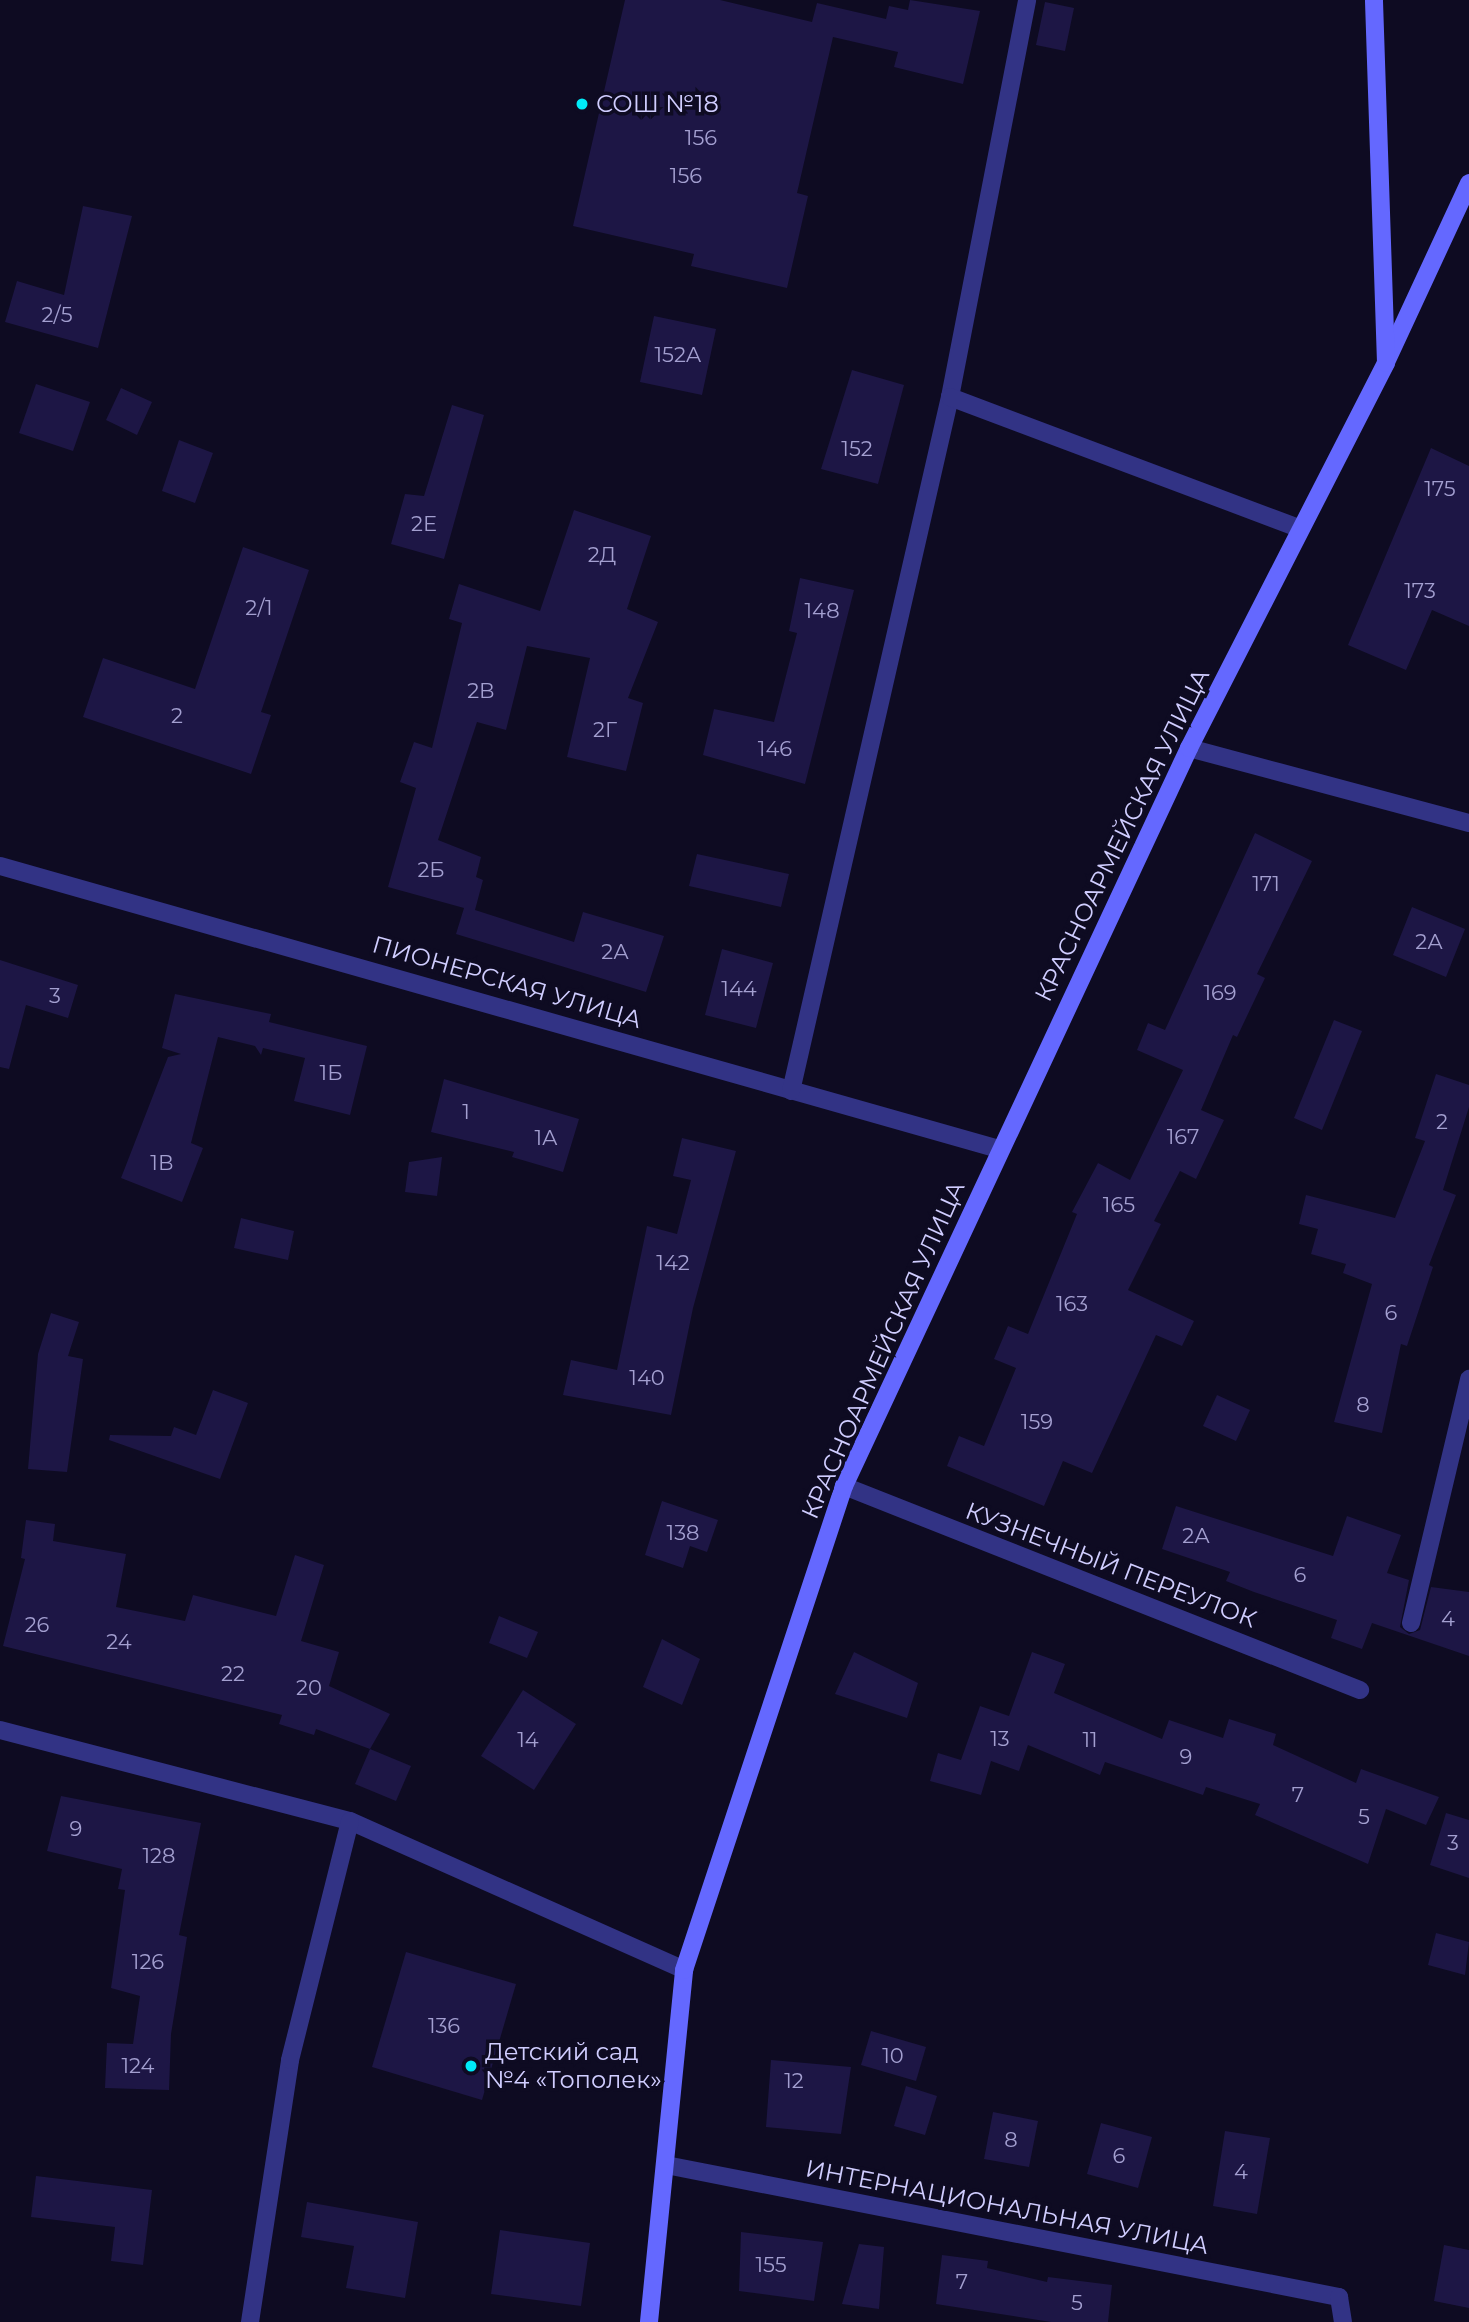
<!DOCTYPE html>
<meta charset="utf-8">
<style>
body{margin:0}
#map{position:relative;width:1469px;height:2322px;overflow:hidden;background:#0e0b22;font-family:Montserrat,sans-serif}
div>[style]{position:absolute}
[style*='--x']{left:calc(var(--x)*1px);top:calc(var(--y)*1px);width:calc(var(--w)*1px);rotate:calc(var(--a)*1deg)}
.building>*{inset:0;background:#1d1645}
.street>*{height:18px;margin:-9px;padding:0 9px;transform-origin:9px;border-radius:9px;background:#323385}
.secondary>*{height:18px;margin:-9px;padding:0 9px;transform-origin:9px;border-radius:9px;background:#6468ff}
.dots>*{width:19px;height:19px;translate:-50% -50%;box-sizing:border-box;border:4px solid #0e0b22;border-radius:50%}
span{translate:-50% -50%;white-space:nowrap;text-align:center;line-height:1.15;-webkit-text-stroke:7px #0e0b22;paint-order:stroke}
.number-label{font-size:21px;color:#a39fd0}
.number-label span{-webkit-text-stroke-width:0}
.poi-label{font-size:24px;color:#d0cdff}
.left{translate:0 -50%;text-align:left}
.street-label{font-size:24px;color:#d0cdff}
</style>
<div id="map">
<div class="building">
<div style="clip-path:polygon(625px 0,720px 0,812px 22px,817px 3px,886px 19px,889px 6px,908px 10px,910px 0,980px 11px,963px 84px,894px 67px,898px 52px,833px 37px,797px 193px,808px 196px,787px 288px,691px 266px,694px 254px,573px 226px)"></div>
<div style="clip-path:polygon(1045px 2px,1074px 8px,1065px 51px,1036px 45px)"></div>
<div style="clip-path:polygon(83px 206px,132px 216px,98px 348px,5px 322px,17px 281px,64px 295px)"></div>
<div style="clip-path:polygon(654px 316px,716px 329px,702px 395px,640px 382px)"></div>
<div style="clip-path:polygon(852px 370px,904px 385px,878px 484px,821px 469px)"></div>
<div style="clip-path:polygon(36px 384px,90px 402px,73px 451px,19px 433px)"></div>
<div style="clip-path:polygon(121px 388px,152px 402px,137px 435px,106px 420px)"></div>
<div style="clip-path:polygon(452px 405px,484px 415px,444px 559px,391px 544px,405px 494px,424px 496px)"></div>
<div style="clip-path:polygon(179px 440px,213px 453px,195px 503px,162px 491px)"></div>
<div style="clip-path:polygon(1431px 448px,1469px 466px,1469px 626px,1432px 610px,1406px 670px,1348px 645px)"></div>
<div style="clip-path:polygon(574px 510px,651px 536px,627px 609px,658px 622px,628px 698px,643px 703px,626px 771px,567px 757px,590px 658px,527px 646px,506px 730px,477px 722px,438px 840px,481px 857px,476px 877px,483px 880px,475px 910px,574px 942px,583px 912px,664px 936px,646px 992px,456px 934px,464px 908px,388px 887px,416px 788px,400px 782px,414px 742px,432px 748px,462px 623px,449px 619px,459px 584px,540px 611px)"></div>
<div style="clip-path:polygon(243px 547px,309px 570px,261px 712px,271px 715px,251px 774px,83px 717px,103px 658px,195px 689px)"></div>
<div style="clip-path:polygon(800px 578px,854px 590px,805px 784px,703px 755px,714px 709px,774px 722px,797px 633px,789px 631px)"></div>
<div style="clip-path:polygon(1255px 833px,1312px 861px,1257px 974px,1265px 978px,1237px 1037px,1233px 1035px,1201px 1110px,1224px 1120px,1196px 1179px,1180px 1171px,1154px 1221px,1161px 1224px,1128px 1290px,1194px 1321px,1182px 1346px,1156px 1335px,1092px 1473px,1063px 1461px,1044px 1506px,947px 1466px,959px 1436px,984px 1446px,1016px 1368px,994px 1359px,1008px 1326px,1028px 1334px,1077px 1214px,1072px 1212px,1098px 1163px,1130px 1180px,1183px 1070px,1137px 1050px,1148px 1023px,1165px 1030px)"></div>
<div style="clip-path:polygon(697px 854px,789px 874px,781px 907px,689px 886px)"></div>
<div style="clip-path:polygon(1412px 907px,1465px 929px,1446px 977px,1393px 955px)"></div>
<div style="clip-path:polygon(722px 949px,773px 963px,756px 1028px,705px 1015px)"></div>
<div style="clip-path:polygon(0 960px,78px 985px,68px 1018px,26px 1005px,9px 1069px,0 1067px)"></div>
<div style="clip-path:polygon(175px 994px,271px 1014px,269px 1022px,367px 1046px,350px 1115px,294px 1101px,305px 1058px,263px 1048px,261px 1055px,255px 1046px,218px 1037px,191px 1143px,203px 1148px,182px 1202px,121px 1178px,168px 1057px,181px 1054px,162px 1048px)"></div>
<div style="clip-path:polygon(1334px 1020px,1362px 1031px,1322px 1130px,1294px 1118px)"></div>
<div style="clip-path:polygon(1436px 1074px,1469px 1085px,1469px 1107px,1443px 1190px,1456px 1195px,1429px 1265px,1433px 1267px,1407px 1346px,1401px 1344px,1382px 1433px,1334px 1422px,1372px 1284px,1343px 1273px,1346px 1264px,1311px 1254px,1318px 1229px,1299px 1224px,1306px 1195px,1395px 1218px,1425px 1141px,1415px 1138px)"></div>
<div style="clip-path:polygon(444px 1079px,579px 1119px,563px 1172px,512px 1157px,514px 1152px,431px 1132px)"></div>
<div style="clip-path:polygon(682px 1138px,736px 1151px,693px 1308px,671px 1415px,563px 1395px,571px 1360px,617px 1370px,647px 1226px,677px 1234px,691px 1180px,673px 1176px)"></div>
<div style="clip-path:polygon(442px 1157px,437px 1196px,405px 1192px,409px 1162px)"></div>
<div style="clip-path:polygon(241px 1218px,294px 1231px,288px 1260px,234px 1248px)"></div>
<div style="clip-path:polygon(51px 1313px,79px 1322px,68px 1356px,83px 1359px,67px 1472px,28px 1469px,38px 1354px)"></div>
<div style="clip-path:polygon(213px 1390px,248px 1403px,220px 1479px,109px 1440px,110px 1435px,171px 1436px,174px 1427px,196px 1435px)"></div>
<div style="clip-path:polygon(1217px 1395px,1250px 1410px,1236px 1441px,1203px 1426px)"></div>
<div style="clip-path:polygon(662px 1501px,718px 1520px,707px 1552px,690px 1546px,683px 1568px,645px 1555px)"></div>
<div style="clip-path:polygon(1176px 1506px,1333px 1556px,1347px 1516px,1401px 1535px,1387px 1573px,1409px 1580px,1400px 1627px,1409px 1634px,1420px 1630px,1431px 1587px,1469px 1592px,1469px 1656px,1372px 1623px,1362px 1649px,1331px 1638px,1337px 1620px,1254px 1592px,1226px 1581px,1230px 1572px,1162px 1549px)"></div>
<div style="clip-path:polygon(26px 1520px,55px 1524px,53px 1541px,126px 1554px,116px 1607px,185px 1621px,193px 1595px,276px 1616px,295px 1555px,324px 1565px,301px 1641px,339px 1652px,329px 1686px,390px 1714px,370px 1749px,316px 1729px,314px 1735px,279px 1724px,282px 1715px,3px 1646px,25px 1559px,21px 1558px)"></div>
<div style="clip-path:polygon(499px 1616px,538px 1632px,527px 1658px,489px 1643px)"></div>
<div style="clip-path:polygon(662px 1639px,700px 1659px,682px 1705px,643px 1687px)"></div>
<div style="clip-path:polygon(854px 1652px,918px 1683px,907px 1718px,835px 1694px)"></div>
<div style="clip-path:polygon(1032px 1652px,1065px 1664px,1054px 1693px,1162px 1739px,1169px 1720px,1223px 1738px,1229px 1719px,1276px 1734px,1273px 1745px,1356px 1783px,1361px 1769px,1439px 1797px,1426px 1825px,1386px 1809px,1368px 1864px,1255px 1815px,1260px 1804px,1206px 1787px,1203px 1795px,1105px 1762px,1100px 1775px,1028px 1745px,1019px 1771px,991px 1761px,981px 1795px,930px 1781px,938px 1753px,961px 1760px,980px 1706px,1009px 1716px)"></div>
<div style="clip-path:polygon(523px 1690px,576px 1724px,534px 1790px,481px 1756px)"></div>
<div style="clip-path:polygon(370px 1749px,411px 1766px,396px 1801px,355px 1784px)"></div>
<div style="clip-path:polygon(61px 1796px,201px 1823px,179px 1935px,187px 1937px,171px 2034px,169px 2090px,105px 2088px,107px 2043px,133px 2044px,140px 1996px,111px 1988px,125px 1890px,118px 1889px,122px 1869px,47px 1851px)"></div>
<div style="clip-path:polygon(1446px 1813px,1469px 1820px,1469px 1878px,1430px 1865px)"></div>
<div style="clip-path:polygon(1436px 1933px,1469px 1942px,1465px 1975px,1428px 1965px)"></div>
<div style="clip-path:polygon(406px 1952px,516px 1984px,482px 2100px,372px 2067px)"></div>
<div style="clip-path:polygon(871px 2031px,926px 2047px,916px 2081px,861px 2065px)"></div>
<div style="clip-path:polygon(771px 2060px,851px 2067px,841px 2134px,766px 2127px)"></div>
<div style="clip-path:polygon(906px 2086px,937px 2096px,925px 2135px,894px 2126px)"></div>
<div style="clip-path:polygon(993px 2112px,1038px 2121px,1029px 2167px,984px 2159px)"></div>
<div style="clip-path:polygon(1101px 2123px,1152px 2137px,1138px 2188px,1087px 2174px)"></div>
<div style="clip-path:polygon(1225px 2131px,1270px 2138px,1257px 2214px,1213px 2206px)"></div>
<div style="clip-path:polygon(36px 2176px,152px 2190px,143px 2265px,111px 2261px,115px 2227px,31px 2217px)"></div>
<div style="clip-path:polygon(307px 2202px,418px 2222px,405px 2298px,346px 2288px,354px 2246px,301px 2237px)"></div>
<div style="clip-path:polygon(500px 2230px,590px 2243px,581px 2306px,491px 2294px)"></div>
<div style="clip-path:polygon(741px 2232px,823px 2242px,814px 2301px,739px 2291px)"></div>
<div style="clip-path:polygon(859px 2244px,884px 2247px,879px 2309px,842px 2304px)"></div>
<div style="clip-path:polygon(1444px 2245px,1469px 2250px,1469px 2308px,1434px 2301px)"></div>
<div style="clip-path:polygon(942px 2255px,988px 2261px,987px 2268px,1047px 2282px,1048px 2277px,1112px 2285px,1108px 2322px,1051px 2322px,936px 2304px)"></div>
</div>
<div class="street">
<div style="--x:950;--y:397;--w:404;--a:-79"></div>
<div style="--x:1189;--y:748;--w:290;--a:15"></div>
<div style="--x:0;--y:866;--w:1038;--a:15.82"></div>
<div style="--x:791;--y:1091;--w:712;--a:-77.1"></div>
<div style="--x:950;--y:397;--w:373;--a:20.6"></div>
<div style="--x:844;--y:1486;--w:555;--a:21.57"></div>
<div style="--x:1411;--y:1623;--w:251;--a:-76.6"></div>
<div style="--x:0;--y:1730;--w:362;--a:14.6"></div>
<div style="--x:350;--y:1821;--w:366;--a:24"></div>
<div style="--x:666;--y:2165;--w:686;--a:11.1"></div>
<div style="--x:1339;--y:2297;--w:25;--a:81"></div>
<div style="--x:250;--y:2322;--w:265;--a:-81.3"></div>
<div style="--x:290;--y:2060;--w:246;--a:-75.9"></div>
</div>
<div class="secondary">
<div style="--x:1387;--y:360;--w:195;--a:-65.1"></div>
<div style="--x:649;--y:2322;--w:354;--a:-84.3"></div>
<div style="--x:684;--y:1970;--w:510;--a:-71.71"></div>
<div style="--x:844;--y:1486;--w:815;--a:-64.94"></div>
<div style="--x:1189;--y:748;--w:432;--a:-62.9"></div>
<div style="--x:1386;--y:363;--w:363;--a:-91.9"></div>
</div>
<div class="dots">
<div style="left:582px;top:104px;background:#00ebf8"></div>
<div style="left:471px;top:2066px;background:#00ebf8"></div>
</div>
<div class="number-label">
<span style="left:701px;top:138px">156</span>
<span style="left:686px;top:176px">156</span>
<span style="left:57px;top:315px">2/5</span>
<span style="left:678px;top:355px">152А</span>
<span style="left:857px;top:449px">152</span>
<span style="left:1440px;top:489px">175</span>
<span style="left:424px;top:524px">2Е</span>
<span style="left:602px;top:555px">2Д</span>
<span style="left:1420px;top:591px">173</span>
<span style="left:259px;top:608px">2/1</span>
<span style="left:822px;top:611px">148</span>
<span style="left:481px;top:691px">2В</span>
<span style="left:177px;top:716px">2</span>
<span style="left:605px;top:730px">2Г</span>
<span style="left:775px;top:749px">146</span>
<span style="left:431px;top:870px">2Б</span>
<span style="left:1266px;top:884px">171</span>
<span style="left:1429px;top:942px">2А</span>
<span style="left:615px;top:952px">2А</span>
<span style="left:739px;top:989px">144</span>
<span style="left:1220px;top:993px">169</span>
<span style="left:55px;top:996px">3</span>
<span style="left:331px;top:1073px">1Б</span>
<span style="left:466px;top:1112px">1</span>
<span style="left:1442px;top:1122px">2</span>
<span style="left:1183px;top:1137px">167</span>
<span style="left:546px;top:1138px">1А</span>
<span style="left:162px;top:1163px">1В</span>
<span style="left:1119px;top:1205px">165</span>
<span style="left:673px;top:1263px">142</span>
<span style="left:1072px;top:1304px">163</span>
<span style="left:1391px;top:1313px">6</span>
<span style="left:647px;top:1378px">140</span>
<span style="left:1363px;top:1405px">8</span>
<span style="left:1037px;top:1422px">159</span>
<span style="left:683px;top:1533px">138</span>
<span style="left:1196px;top:1536px">2А</span>
<span style="left:1300px;top:1575px">6</span>
<span style="left:1448px;top:1619px">4</span>
<span style="left:37px;top:1625px">26</span>
<span style="left:119px;top:1642px">24</span>
<span style="left:233px;top:1674px">22</span>
<span style="left:309px;top:1688px">20</span>
<span style="left:1000px;top:1739px">13</span>
<span style="left:528px;top:1740px">14</span>
<span style="left:1090px;top:1740px">11</span>
<span style="left:1186px;top:1757px">9</span>
<span style="left:1298px;top:1795px">7</span>
<span style="left:1364px;top:1817px">5</span>
<span style="left:76px;top:1829px">9</span>
<span style="left:1453px;top:1843px">3</span>
<span style="left:159px;top:1856px">128</span>
<span style="left:148px;top:1962px">126</span>
<span style="left:444px;top:2026px">136</span>
<span style="left:893px;top:2056px">10</span>
<span style="left:138px;top:2066px">124</span>
<span style="left:794px;top:2081px">12</span>
<span style="left:1011px;top:2140px">8</span>
<span style="left:1119px;top:2156px">6</span>
<span style="left:1241px;top:2172px">4</span>
<span style="left:771px;top:2265px">155</span>
<span style="left:962px;top:2282px">7</span>
<span style="left:1077px;top:2303px">5</span>
</div>
<div class="poi-label">
<span class="left" style="left:596px;top:104px">СОШ №18</span>
<span class="left" style="left:485px;top:2066px">Детский сад<br>№4 «Тополек»</span>
</div>
<div class="street-label">
<span style="left:1122px;top:835px;rotate:-64deg">КРАСНОАРМЕЙСКАЯ УЛИЦА</span>
<span style="left:507px;top:982px;rotate:16deg">ПИОНЕРСКАЯ УЛИЦА</span>
<span style="left:883px;top:1350px;rotate:-66deg">КРАСНОАРМЕЙСКАЯ УЛИЦА</span>
<span style="left:1111px;top:1565px;rotate:21deg">КУЗНЕЧНЫЙ ПЕРЕУЛОК</span>
<span style="left:1007px;top:2207px;rotate:11deg">ИНТЕРНАЦИОНАЛЬНАЯ УЛИЦА</span>
</div>
</div>
